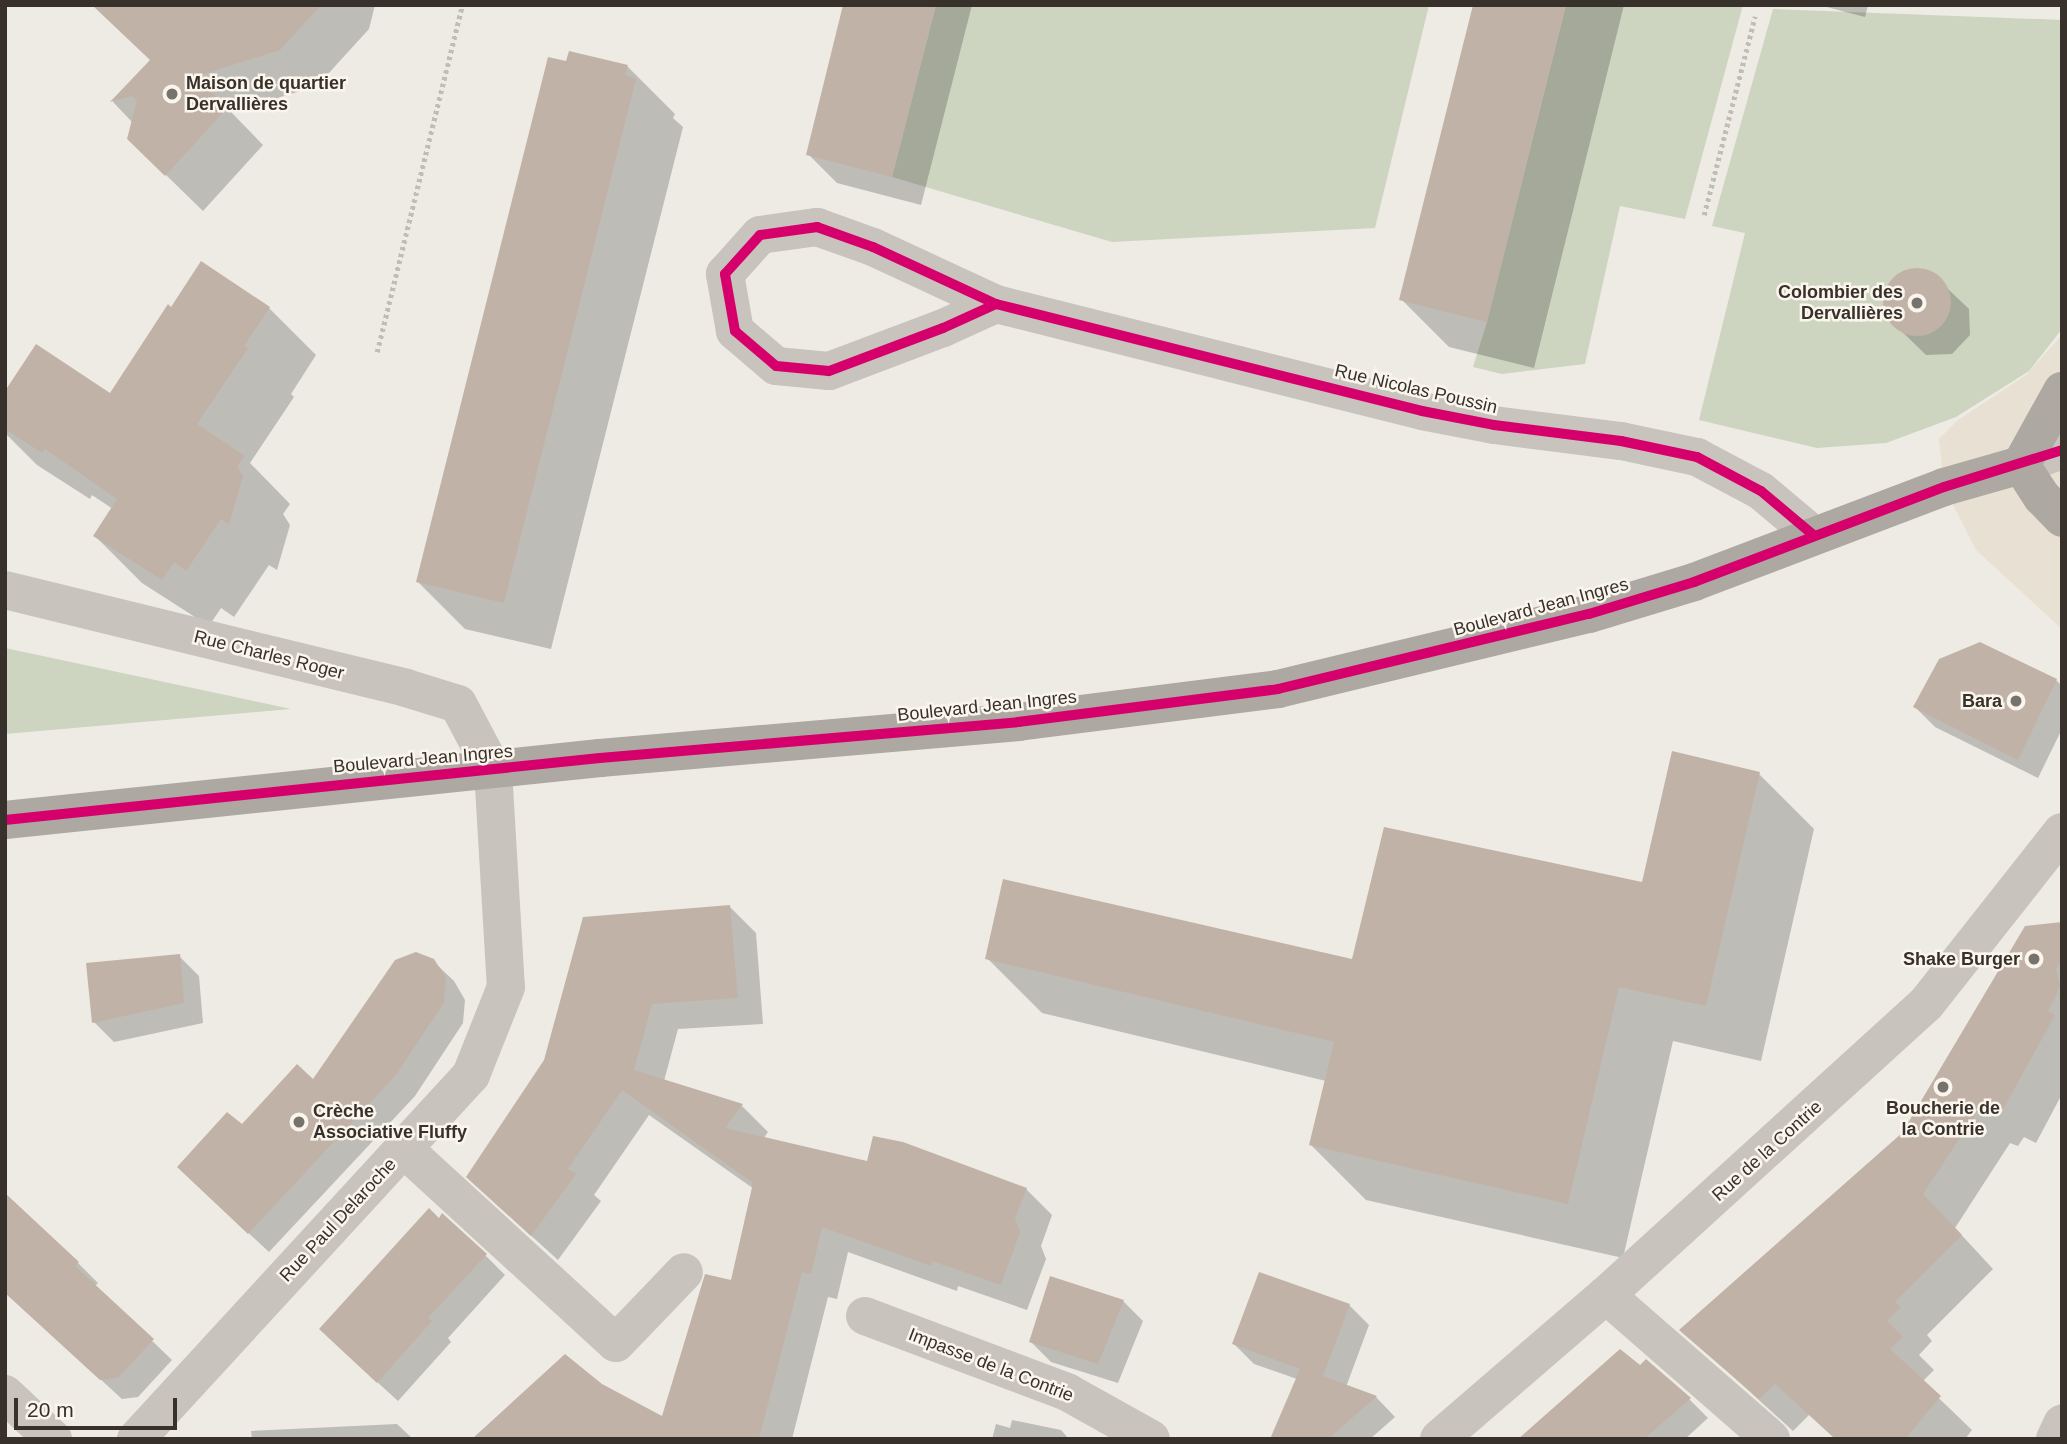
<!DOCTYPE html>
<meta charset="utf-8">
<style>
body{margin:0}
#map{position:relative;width:2067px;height:1444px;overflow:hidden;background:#eeebe5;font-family:Helvetica,sans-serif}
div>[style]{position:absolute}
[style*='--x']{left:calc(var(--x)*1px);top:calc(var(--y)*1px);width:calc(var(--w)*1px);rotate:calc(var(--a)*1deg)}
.green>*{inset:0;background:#cdd4c0}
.plaza>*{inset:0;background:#e7e0d3}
.shadow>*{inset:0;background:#0003}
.building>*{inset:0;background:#c1b2a7}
.round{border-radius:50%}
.path>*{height:4.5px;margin-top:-2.25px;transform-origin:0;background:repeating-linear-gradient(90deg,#c0bcb6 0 3.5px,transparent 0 7px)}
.minor>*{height:38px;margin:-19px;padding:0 19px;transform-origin:19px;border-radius:19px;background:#c8c3bd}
.major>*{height:38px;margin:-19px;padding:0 19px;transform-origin:19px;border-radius:19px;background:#ada8a2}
.cycleway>*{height:10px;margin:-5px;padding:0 5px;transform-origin:5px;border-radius:5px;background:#d6006c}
.dots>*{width:19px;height:19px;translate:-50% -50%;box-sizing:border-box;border:4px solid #faf5ed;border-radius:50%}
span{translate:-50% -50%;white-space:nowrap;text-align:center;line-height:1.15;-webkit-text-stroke:5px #faf5ed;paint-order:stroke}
.poi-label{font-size:18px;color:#38312b;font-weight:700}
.left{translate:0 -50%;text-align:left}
.right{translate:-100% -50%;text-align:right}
.street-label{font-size:18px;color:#38312b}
.frame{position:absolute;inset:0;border:7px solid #38312b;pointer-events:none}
.scale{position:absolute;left:14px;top:1398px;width:163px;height:32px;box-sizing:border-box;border:4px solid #38312b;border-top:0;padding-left:9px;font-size:21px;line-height:24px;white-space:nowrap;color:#38312b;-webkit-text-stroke:5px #faf5ed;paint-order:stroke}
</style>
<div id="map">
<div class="green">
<div style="clip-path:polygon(936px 5px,1429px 5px,1375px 228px,1112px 242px,892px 177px)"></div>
<div style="clip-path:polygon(1566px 5px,1743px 5px,1685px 219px,1620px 206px,1585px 364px,1502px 374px,1473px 367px,1487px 322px)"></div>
<div style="clip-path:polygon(1773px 9px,2062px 20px,2062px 329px,2029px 371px,1956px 417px,1886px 443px,1817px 448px,1699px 420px,1745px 233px,1712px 226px)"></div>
<div style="clip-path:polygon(5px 648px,291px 709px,5px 734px)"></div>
</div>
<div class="plaza">
<div style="clip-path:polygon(2062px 335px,2062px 629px,1976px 550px,1944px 487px,1939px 439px,1958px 420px,2026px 375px)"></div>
</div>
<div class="shadow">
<div style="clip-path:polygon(93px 5px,375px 5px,369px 29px,317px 86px,231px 112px,263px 145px,203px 211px,129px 139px,133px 123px,113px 102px,152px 61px)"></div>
<div style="clip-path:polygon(845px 5px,972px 5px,921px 205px,837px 183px,808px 154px)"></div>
<div style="clip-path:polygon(1475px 5px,1624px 5px,1534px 368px,1449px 347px,1401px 299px)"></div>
<div style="clip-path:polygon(1819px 5px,1868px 5px,1865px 17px)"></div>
<div style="clip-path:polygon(570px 53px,628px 67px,675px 114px,673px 118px,683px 127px,551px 649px,465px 629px,418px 582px)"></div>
<div style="clip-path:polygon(1928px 270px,1969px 309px,1970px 335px,1952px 354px,1926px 355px,1886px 316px,1885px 291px,1903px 271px)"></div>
<div style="clip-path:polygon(269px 308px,316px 355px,291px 394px,294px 397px,250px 463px,290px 504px,283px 514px,290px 525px,277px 570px,269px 565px,234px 617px,221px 608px,209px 626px,142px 583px,95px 536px,113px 509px,92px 495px,90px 499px,37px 465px,5px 433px,5px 395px,111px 395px,171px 310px)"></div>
<div style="clip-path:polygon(2056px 680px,2062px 686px,2062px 729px,2038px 778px,1935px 727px,1915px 707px)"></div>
<div style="clip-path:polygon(1759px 774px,1814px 829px,1761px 1061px,1673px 1041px,1623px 1258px,1366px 1200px,1311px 1145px,1326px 1081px,1042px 1013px,987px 958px,1354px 961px,1643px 884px)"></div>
<div style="clip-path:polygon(730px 907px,756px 933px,763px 1024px,678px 1029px,664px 1081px,742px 1106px,768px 1132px,763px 1139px,868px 1164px,1026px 1189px,1052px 1215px,1041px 1246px,1046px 1259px,1027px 1310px,958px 1286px,957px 1291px,848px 1252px,837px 1299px,828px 1297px,792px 1439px,494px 1439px,601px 1385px,663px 1419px,732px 1282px,754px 1189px,649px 1115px,594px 1195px,601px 1201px,558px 1260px,495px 1203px,546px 1060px)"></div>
<div style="clip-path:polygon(2062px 923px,2062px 1094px,2036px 1143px,2024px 1137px,2018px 1146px,2010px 1143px,1955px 1228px,1993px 1269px,1927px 1335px,1932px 1341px,1919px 1355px,1934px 1370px,1922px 1382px,1972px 1430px,1965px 1439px,1835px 1439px,1809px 1415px,1793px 1431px,1682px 1330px,1903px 1134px)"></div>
<div style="clip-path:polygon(179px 956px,199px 976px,203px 1023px,114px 1042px,94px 1022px)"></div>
<div style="clip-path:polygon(433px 961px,454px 981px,465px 1000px,463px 1023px,415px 1096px,269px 1252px,199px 1187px,242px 1127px,313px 1081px)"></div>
<div style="clip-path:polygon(485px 1255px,505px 1275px,448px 1338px,451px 1342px,398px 1401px,341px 1349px)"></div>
<div style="clip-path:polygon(78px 1263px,98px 1283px,95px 1286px,172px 1360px,138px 1397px,122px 1399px,5px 1292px)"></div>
<div style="clip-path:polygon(1123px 1301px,1143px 1321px,1118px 1383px,1051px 1362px,1031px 1342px)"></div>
<div style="clip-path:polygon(1349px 1305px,1369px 1325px,1346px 1387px,1376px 1397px,1395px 1417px,1370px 1439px,1328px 1439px,1308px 1422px,1297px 1379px,1254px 1364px,1234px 1344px)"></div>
<div style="clip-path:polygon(1640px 1368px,1689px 1399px,1708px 1418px,1685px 1439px,1520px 1439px)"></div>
<div style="clip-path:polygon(1012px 1420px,1061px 1430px,1069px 1439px,992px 1439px,996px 1424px,1010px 1428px)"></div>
<div style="clip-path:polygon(397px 1424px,413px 1439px,252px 1439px,251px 1431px)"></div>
</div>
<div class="building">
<div style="clip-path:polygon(92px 5px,321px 5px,280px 50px,194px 77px,228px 107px,165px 176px,127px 139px,137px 100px,132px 96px,110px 102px,150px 60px)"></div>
<div style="clip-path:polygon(843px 5px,936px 5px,892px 177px,806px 155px)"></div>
<div style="clip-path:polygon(1473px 5px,1566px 5px,1487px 322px,1399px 300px)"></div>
<div style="clip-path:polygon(569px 51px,628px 65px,625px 75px,636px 79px,504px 603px,416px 582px,548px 57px,566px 61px)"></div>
<div style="clip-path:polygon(201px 261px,270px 307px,244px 346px,248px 348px,197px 424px,245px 456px,237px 466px,243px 476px,229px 525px,221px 519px,186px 571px,174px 562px,162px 580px,93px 536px,117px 499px,45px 449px,42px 453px,5px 429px,5px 391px,36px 344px,110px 393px,168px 304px,171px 307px)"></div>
<div class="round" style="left:1883px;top:268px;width:68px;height:68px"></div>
<div style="clip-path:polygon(1980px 642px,2057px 679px,2018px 760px,1913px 707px,1939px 659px)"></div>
<div style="clip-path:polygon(1672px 751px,1760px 772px,1706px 1006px,1619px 987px,1568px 1204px,1309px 1145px,1334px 1042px,985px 959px,1003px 879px,1352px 959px,1384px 827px,1642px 882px)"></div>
<div style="clip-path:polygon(730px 905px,738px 998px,652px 1004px,634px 1070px,743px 1104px,725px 1128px,867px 1161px,873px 1136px,903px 1142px,1027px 1188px,1015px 1218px,1020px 1232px,1001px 1285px,932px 1261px,931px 1266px,822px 1227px,811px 1274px,802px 1272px,759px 1439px,472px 1439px,565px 1354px,602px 1384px,662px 1416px,705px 1274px,731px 1280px,753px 1183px,622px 1090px,568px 1169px,576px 1174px,531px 1236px,466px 1177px,544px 1060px,583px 917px)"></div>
<div style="clip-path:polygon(2062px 922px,2062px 961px,2056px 969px,2060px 987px,2048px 1011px,2055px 1015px,2002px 1111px,1991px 1105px,1985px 1114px,1977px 1112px,1923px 1194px,1962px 1235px,1895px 1302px,1901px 1307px,1887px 1321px,1903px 1337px,1890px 1349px,1941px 1396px,1905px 1439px,1836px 1439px,1775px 1384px,1759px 1399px,1679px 1330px,1902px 1133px,2025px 926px)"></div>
<div style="clip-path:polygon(416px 952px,434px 959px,446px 978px,444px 1003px,395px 1076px,248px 1234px,177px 1167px,227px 1112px,242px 1124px,297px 1064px,313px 1079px,395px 960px)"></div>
<div style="clip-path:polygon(180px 954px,184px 1003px,92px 1023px,86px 963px)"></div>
<div style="clip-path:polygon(5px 1193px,79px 1262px,75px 1266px,154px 1339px,118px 1378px,100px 1380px,5px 1293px)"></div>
<div style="clip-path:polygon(429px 1208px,439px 1218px,442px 1213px,487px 1254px,428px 1318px,432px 1321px,377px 1383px,319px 1329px)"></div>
<div style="clip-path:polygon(1259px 1272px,1350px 1304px,1323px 1376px,1377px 1396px,1328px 1439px,1270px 1439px,1300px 1369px,1232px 1344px)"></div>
<div style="clip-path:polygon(1050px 1276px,1124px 1300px,1098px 1364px,1029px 1342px)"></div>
<div style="clip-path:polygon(1620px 1349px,1640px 1365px,1646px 1359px,1691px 1398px,1644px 1439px,1518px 1439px)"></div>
</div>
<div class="path">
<div style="--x:1704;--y:215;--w:205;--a:-75.6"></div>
<div style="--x:377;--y:352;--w:357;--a:-76.2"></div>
</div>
<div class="minor">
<div style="--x:996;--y:304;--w:58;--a:155.6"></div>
<div style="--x:943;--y:328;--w:122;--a:159.3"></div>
<div style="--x:829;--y:371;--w:53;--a:-174.6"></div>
<div style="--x:776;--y:366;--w:54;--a:-139.5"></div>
<div style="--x:735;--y:331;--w:58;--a:-100"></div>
<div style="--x:725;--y:274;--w:52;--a:-48.1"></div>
<div style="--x:760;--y:235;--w:58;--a:-8"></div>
<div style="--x:817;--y:227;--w:59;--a:19.7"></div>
<div style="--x:873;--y:247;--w:136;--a:24.9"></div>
<div style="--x:996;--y:304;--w:439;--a:14.1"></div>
<div style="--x:1422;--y:411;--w:73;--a:11"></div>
<div style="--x:1494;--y:425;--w:128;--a:7.2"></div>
<div style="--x:1621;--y:441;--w:78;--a:11.9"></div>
<div style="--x:1697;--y:457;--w:72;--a:28"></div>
<div style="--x:1761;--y:491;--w:67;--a:40.1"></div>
<div style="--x:2021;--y:465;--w:44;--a:-20.1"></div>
<div style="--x:5;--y:590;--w:413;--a:13.7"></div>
<div style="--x:406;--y:688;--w:54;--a:17.1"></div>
<div style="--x:458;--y:704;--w:75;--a:62.1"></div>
<div style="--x:493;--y:770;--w:217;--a:86.6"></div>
<div style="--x:506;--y:987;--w:95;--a:111.7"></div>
<div style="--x:471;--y:1075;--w:495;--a:132.6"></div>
<div style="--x:404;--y:1149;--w:287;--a:42.5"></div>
<div style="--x:616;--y:1343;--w:98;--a:-46.2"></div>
<div style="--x:1606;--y:1295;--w:219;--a:41.1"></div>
<div style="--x:865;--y:1316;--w:216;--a:20.6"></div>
<div style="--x:1067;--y:1392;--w:96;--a:29.2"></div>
<div style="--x:5;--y:1394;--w:66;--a:43.2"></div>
<div style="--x:1439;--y:1439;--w:221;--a:-40.8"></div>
<div style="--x:1606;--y:1295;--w:433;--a:-42.3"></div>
<div style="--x:1926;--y:1004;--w:219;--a:-51.7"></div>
<div style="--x:2055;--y:1439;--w:17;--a:-65"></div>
</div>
<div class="major">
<div style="--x:2021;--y:465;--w:38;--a:57"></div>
<div style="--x:2042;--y:497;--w:29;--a:46"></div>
<div style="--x:5;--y:820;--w:598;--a:-5.95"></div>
<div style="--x:600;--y:758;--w:420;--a:-4.9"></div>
<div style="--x:1018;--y:722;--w:262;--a:-7.2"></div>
<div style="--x:1278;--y:689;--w:320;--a:-13.6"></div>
<div style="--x:1589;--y:614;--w:110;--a:-16.9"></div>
<div style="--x:1694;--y:582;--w:267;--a:-20.8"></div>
<div style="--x:1944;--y:487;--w:80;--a:-15.9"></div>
<div style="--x:2021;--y:465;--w:85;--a:-61"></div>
</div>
<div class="cycleway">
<div style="--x:996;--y:304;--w:58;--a:155.6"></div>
<div style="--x:943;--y:328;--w:122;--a:159.3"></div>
<div style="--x:829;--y:371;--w:53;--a:-174.6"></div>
<div style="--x:776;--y:366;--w:54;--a:-139.5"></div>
<div style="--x:735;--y:331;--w:58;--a:-100"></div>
<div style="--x:725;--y:274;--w:52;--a:-48.1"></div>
<div style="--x:760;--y:235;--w:58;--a:-8"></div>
<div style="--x:817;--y:227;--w:59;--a:19.7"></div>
<div style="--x:873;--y:247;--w:136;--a:24.9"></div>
<div style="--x:996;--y:304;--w:439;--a:14.1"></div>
<div style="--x:1422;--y:411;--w:73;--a:11"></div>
<div style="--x:1494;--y:425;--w:128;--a:7.2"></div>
<div style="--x:1621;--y:441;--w:78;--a:11.9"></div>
<div style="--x:1697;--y:457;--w:72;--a:28"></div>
<div style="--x:1761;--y:491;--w:67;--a:40.1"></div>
<div style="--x:5;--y:820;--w:598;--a:-5.95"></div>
<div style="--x:600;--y:758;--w:420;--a:-4.9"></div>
<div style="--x:1018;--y:722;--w:262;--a:-7.2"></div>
<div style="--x:1278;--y:689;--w:320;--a:-13.6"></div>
<div style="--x:1589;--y:614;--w:110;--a:-16.9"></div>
<div style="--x:1694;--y:582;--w:267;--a:-20.8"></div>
<div style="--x:1944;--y:487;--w:124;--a:-17.4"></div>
</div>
<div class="dots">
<div style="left:172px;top:94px;background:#78726c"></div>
<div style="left:1917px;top:303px;background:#78726c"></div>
<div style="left:2016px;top:701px;background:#78726c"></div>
<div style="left:2034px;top:959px;background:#78726c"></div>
<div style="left:1943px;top:1087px;background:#78726c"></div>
<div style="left:299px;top:1122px;background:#78726c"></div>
</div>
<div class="poi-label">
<span class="left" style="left:186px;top:94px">Maison de quartier<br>Dervallières</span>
<span class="right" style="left:1903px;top:303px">Colombier des<br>Dervallières</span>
<span class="right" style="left:2002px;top:701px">Bara</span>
<span class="right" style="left:2020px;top:959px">Shake Burger</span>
<span style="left:1943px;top:1119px">Boucherie de<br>la Contrie</span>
<span class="left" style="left:313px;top:1122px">Crèche<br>Associative Fluffy</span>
</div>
<div class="street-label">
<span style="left:1416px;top:389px;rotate:13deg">Rue Nicolas Poussin</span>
<span style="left:1541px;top:607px;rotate:-15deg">Boulevard Jean Ingres</span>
<span style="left:269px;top:655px;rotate:14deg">Rue Charles Roger</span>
<span style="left:987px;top:706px;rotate:-6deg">Boulevard Jean Ingres</span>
<span style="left:423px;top:759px;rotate:-5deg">Boulevard Jean Ingres</span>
<span style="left:1767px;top:1151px;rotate:-42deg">Rue de la Contrie</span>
<span style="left:338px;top:1220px;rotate:-47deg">Rue Paul Delaroche</span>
<span style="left:991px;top:1365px;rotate:21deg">Impasse de la Contrie</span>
</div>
<div class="frame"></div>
<div class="scale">20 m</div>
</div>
